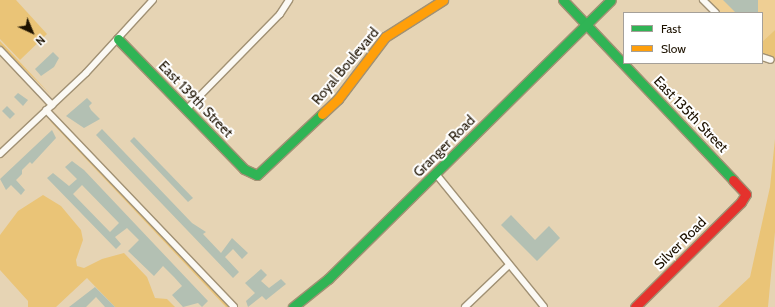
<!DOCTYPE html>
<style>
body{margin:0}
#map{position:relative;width:775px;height:307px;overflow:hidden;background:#e6d4b4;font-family:Cabin,sans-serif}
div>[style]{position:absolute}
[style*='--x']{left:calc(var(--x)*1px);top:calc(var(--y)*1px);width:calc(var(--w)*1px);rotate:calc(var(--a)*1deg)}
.built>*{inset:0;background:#efcf94}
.green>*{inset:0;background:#eac477}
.building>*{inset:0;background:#b3c0b3}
.roads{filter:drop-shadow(1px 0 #a19174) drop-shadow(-1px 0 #a19174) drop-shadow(0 1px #a19174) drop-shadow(0 -1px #a19174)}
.street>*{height:6px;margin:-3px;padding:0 3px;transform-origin:3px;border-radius:3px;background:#fbf9f4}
.fast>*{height:9px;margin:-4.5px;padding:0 4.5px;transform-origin:4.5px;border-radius:4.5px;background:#30b455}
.slow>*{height:9px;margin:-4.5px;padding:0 4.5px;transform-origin:4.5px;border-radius:4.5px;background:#ff9f0a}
.jam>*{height:9px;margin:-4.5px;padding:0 4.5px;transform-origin:4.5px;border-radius:4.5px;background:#e5322d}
span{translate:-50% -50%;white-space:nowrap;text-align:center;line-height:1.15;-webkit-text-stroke:4px #fff;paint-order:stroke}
.street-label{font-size:14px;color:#1d1200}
.legend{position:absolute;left:623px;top:12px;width:140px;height:52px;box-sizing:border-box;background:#fff;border:1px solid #a5a099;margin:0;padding:5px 7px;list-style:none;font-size:12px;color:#1d1200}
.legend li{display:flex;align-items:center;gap:8px;height:20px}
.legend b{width:20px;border:1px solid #a5a099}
.north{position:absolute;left:12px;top:12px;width:40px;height:40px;-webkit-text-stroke:3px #fff;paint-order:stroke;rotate:136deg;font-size:11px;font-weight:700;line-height:16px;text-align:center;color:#1d1200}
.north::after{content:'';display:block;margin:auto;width:14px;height:18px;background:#1d1200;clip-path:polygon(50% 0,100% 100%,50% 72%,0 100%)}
</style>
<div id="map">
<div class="built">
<div style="clip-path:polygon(703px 0,775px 0,775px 30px,762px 42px,762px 13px,716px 13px)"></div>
</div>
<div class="green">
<div style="clip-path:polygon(0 0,16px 0,47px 34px,20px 60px,0 39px)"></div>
<div style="clip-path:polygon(775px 30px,775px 61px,762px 57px,762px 42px)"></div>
<div style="clip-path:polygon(0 41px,51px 95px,0 45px)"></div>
<div style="clip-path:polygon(49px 120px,54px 124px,229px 307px,226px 307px)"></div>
<div style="clip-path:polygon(775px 139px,775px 232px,768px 307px,718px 307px,750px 277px,770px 187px)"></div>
<div style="clip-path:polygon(43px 195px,61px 206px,81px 230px,83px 240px,76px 260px,77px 266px,84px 268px,102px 259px,124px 253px,147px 277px,155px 298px,167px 299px,175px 307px,115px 307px,87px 278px,56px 307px,28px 307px,28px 301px,0 270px,0 235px,18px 211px)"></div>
</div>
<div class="building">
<div style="clip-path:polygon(723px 0,758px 0,758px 13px,736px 13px)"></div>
<div style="clip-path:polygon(53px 52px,59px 58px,54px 67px,41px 76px,35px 69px)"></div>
<div style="clip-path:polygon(18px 93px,28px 100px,23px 106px,14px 97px)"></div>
<div style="clip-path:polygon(87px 98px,92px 103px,89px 106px,91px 110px,100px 119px,84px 128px,66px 116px)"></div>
<div style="clip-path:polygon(7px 106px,15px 114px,10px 119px,2px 111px)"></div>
<div style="clip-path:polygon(102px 129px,192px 223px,206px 232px,203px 234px,221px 253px,232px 238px,248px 253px,242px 259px,233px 249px,225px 257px,239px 272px,233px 278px,96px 135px)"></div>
<div style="clip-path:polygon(52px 130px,56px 138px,32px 164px,30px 162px,22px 170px,22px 174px,16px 180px,25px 190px,21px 195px,11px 185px,6px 190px,0 179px)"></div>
<div style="clip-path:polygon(134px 137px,193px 198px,188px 202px,130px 141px)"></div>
<div style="clip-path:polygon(evenodd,72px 161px,84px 170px,208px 301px,202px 307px,198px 303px,183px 307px,172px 295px,182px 286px,174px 277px,163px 266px,154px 276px,128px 251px,139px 240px,127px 228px,115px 237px,121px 244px,116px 249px,47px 178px,53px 173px,69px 186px,77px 179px,65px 167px,72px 161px,82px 185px,119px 223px,110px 232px,73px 194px,82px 185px)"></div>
<div style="clip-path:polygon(511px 215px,535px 240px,549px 226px,560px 238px,537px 261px,501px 225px)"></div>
<div style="clip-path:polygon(261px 269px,267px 275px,261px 281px,269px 288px,281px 279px,286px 284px,266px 300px,262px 296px,248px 307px,246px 301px,255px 293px,245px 283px)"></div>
<div style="clip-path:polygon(95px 287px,115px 307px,105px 307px,96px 297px,86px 307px,69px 307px)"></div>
</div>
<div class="roads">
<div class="street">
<div style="--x:703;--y:0;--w:18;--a:45"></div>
<div style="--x:0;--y:50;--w:76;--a:46.6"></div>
<div style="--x:762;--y:57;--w:9;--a:18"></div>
<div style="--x:187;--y:109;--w:133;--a:-45.6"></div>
<div style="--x:280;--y:14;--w:17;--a:-57"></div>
<div style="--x:46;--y:110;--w:272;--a:46.3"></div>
<div style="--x:0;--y:154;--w:118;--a:-43.3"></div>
<div style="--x:86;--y:73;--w:99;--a:-47.5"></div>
<div style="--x:436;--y:174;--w:171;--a:50.9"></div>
<div style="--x:465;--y:307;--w:61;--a:-43.7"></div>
</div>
<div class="fast">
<div style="--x:563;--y:0;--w:248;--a:46.6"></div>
<div style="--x:118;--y:39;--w:181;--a:45.9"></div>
<div style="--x:244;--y:169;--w:14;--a:25"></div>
<div style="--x:257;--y:175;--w:89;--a:-43.2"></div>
<div style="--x:293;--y:307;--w:45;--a:-38.7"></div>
<div style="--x:328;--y:279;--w:397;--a:-44.6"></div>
</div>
<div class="slow">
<div style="--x:322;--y:114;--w:22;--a:-43"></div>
<div style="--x:338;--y:99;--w:78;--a:-52.8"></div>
<div style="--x:385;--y:37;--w:69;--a:-32.5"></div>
</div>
<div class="jam">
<div style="--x:635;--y:307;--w:149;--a:-44.7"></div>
<div style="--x:741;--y:202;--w:9;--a:-58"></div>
<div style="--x:746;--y:194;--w:19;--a:-133"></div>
</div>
</div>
<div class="street-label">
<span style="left:345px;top:66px;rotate:-50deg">Royal Boulevard</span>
<span style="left:196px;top:99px;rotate:46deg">East 139th Street</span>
<span style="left:691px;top:114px;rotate:46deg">East 135th Street</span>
<span style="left:444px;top:146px;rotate:-45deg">Granger Road</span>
<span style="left:680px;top:243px;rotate:-45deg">Silver Road</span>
</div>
<ul class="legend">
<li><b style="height:5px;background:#30b455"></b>Fast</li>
<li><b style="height:5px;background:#ff9f0a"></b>Slow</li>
</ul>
<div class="north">N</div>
</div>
